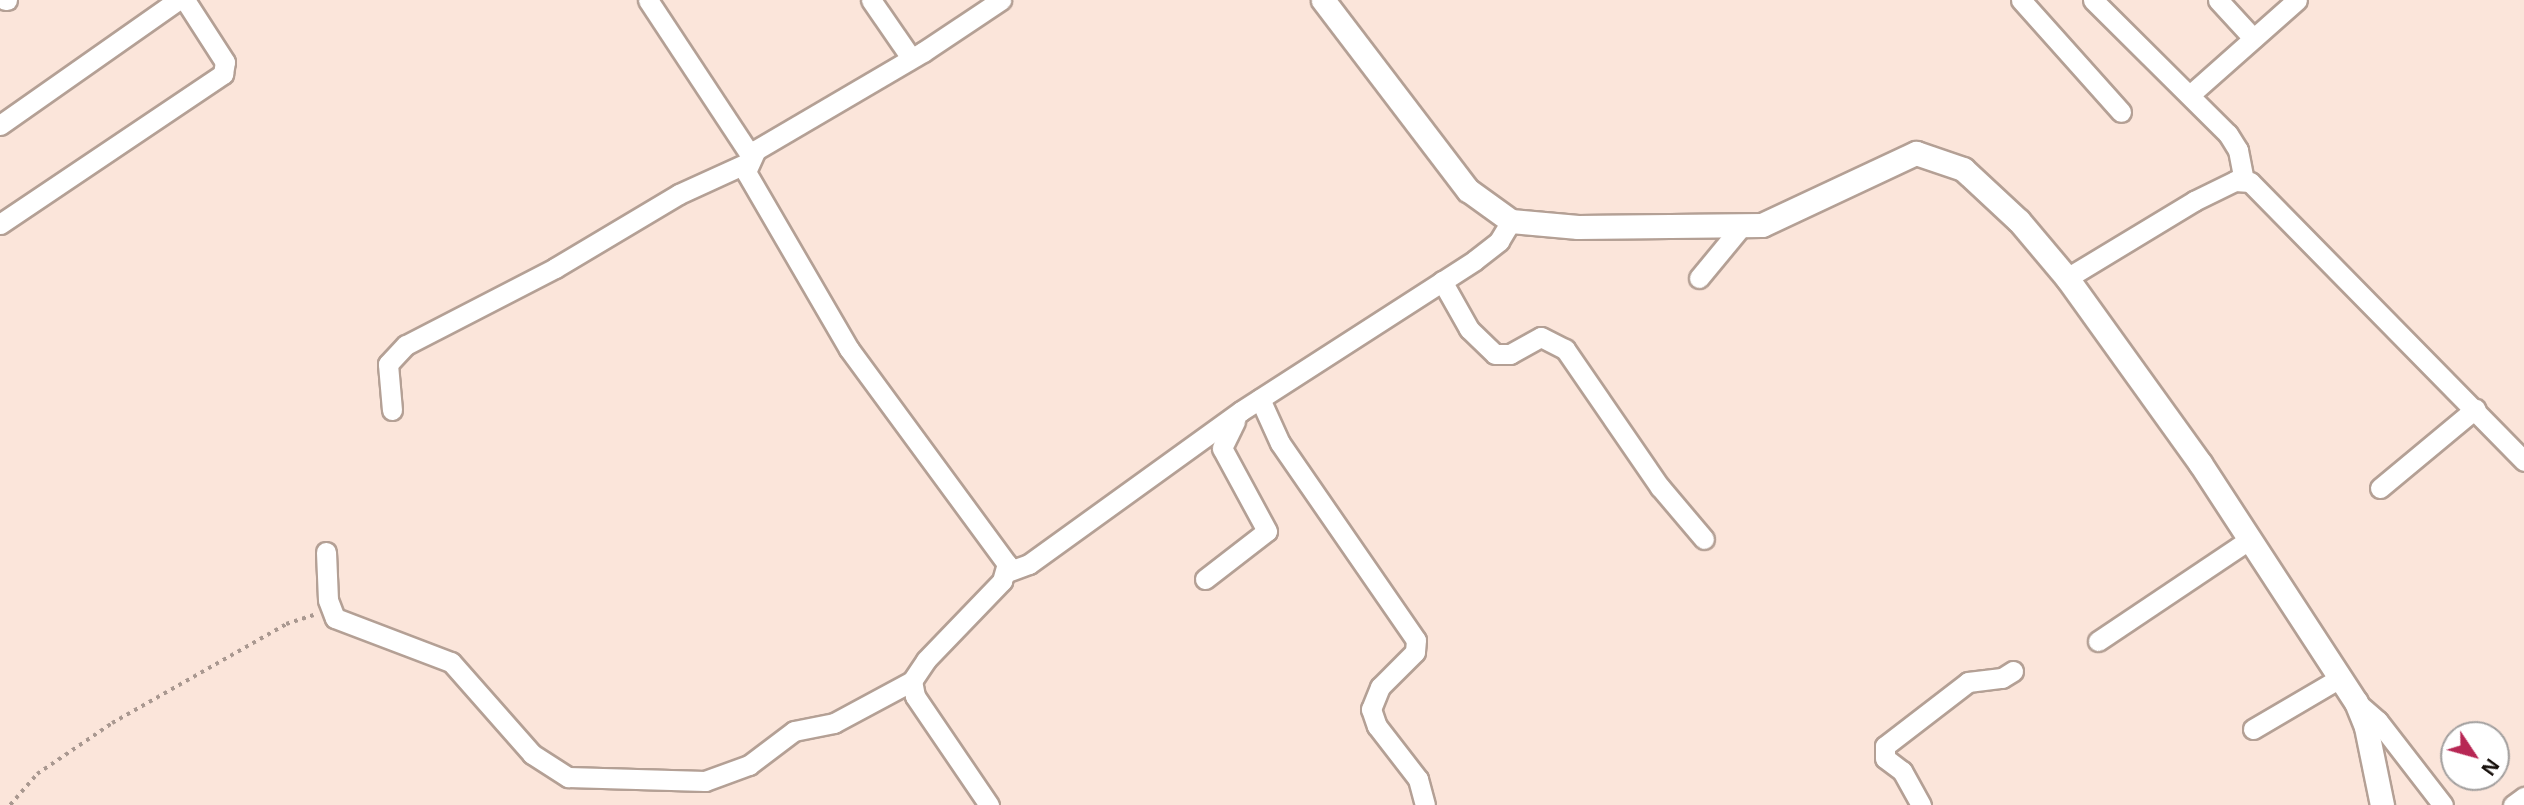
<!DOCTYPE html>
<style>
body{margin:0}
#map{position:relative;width:2524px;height:805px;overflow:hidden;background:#fbe5da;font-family:"Noto Sans",sans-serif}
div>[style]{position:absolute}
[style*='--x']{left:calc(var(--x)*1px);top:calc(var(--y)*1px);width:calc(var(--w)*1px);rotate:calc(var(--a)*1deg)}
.path>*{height:3.5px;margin-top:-1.75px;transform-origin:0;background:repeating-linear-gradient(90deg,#a99890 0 3.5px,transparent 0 8.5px)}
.roads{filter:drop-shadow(2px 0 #b4a095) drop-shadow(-2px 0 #b4a095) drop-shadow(0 2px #b4a095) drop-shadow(0 -2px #b4a095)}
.minor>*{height:19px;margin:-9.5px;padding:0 9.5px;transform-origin:9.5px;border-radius:9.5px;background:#fff}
.tertiary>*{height:23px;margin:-11.5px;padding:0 11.5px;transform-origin:11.5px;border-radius:11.5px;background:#fff}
span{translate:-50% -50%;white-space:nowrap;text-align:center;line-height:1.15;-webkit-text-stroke:7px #fff;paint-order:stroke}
.north{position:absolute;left:2440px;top:721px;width:70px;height:70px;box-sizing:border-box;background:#fff;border:2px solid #a29f9e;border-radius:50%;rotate:126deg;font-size:19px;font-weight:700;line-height:28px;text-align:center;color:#17100c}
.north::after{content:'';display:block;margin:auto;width:24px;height:32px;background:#b72754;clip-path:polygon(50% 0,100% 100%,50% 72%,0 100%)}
</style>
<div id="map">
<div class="path">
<div style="--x:10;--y:805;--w:41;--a:-48.9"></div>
<div style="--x:37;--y:774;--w:91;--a:-34.2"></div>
<div style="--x:112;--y:723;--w:200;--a:-29.6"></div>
<div style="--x:286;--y:624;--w:29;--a:-18"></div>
</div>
<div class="roads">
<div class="minor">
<div style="--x:5;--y:0;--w:2;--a:0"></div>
<div style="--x:648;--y:0;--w:187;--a:56.6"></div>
<div style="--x:871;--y:0;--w:70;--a:55.4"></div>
<div style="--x:2021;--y:0;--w:150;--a:48.2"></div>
<div style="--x:2093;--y:0;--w:190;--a:44.8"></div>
<div style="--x:2228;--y:134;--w:19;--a:58"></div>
<div style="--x:2238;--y:150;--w:31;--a:79"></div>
<div style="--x:2218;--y:0;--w:52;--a:47.4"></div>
<div style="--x:2192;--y:93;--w:140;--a:-41.5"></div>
<div style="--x:0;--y:125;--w:218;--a:-35.1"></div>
<div style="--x:0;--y:224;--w:269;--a:-33.9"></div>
<div style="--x:223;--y:74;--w:12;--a:-81"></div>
<div style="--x:225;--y:62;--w:74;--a:-122.8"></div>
<div style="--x:1699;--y:278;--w:66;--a:-50.5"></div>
<div style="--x:2067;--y:278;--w:149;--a:-31.2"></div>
<div style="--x:2194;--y:201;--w:46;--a:-26"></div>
<div style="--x:2235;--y:181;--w:15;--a:4"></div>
<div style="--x:2250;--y:182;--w:391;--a:45.5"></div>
<div style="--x:1442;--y:281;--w:55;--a:60.6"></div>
<div style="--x:1469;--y:329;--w:36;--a:44"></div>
<div style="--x:1495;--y:354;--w:15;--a:0"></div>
<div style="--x:1510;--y:354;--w:35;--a:-29"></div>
<div style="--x:1541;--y:337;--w:27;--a:27"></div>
<div style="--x:1565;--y:349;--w:168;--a:55.5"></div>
<div style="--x:1660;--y:487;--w:68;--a:49.8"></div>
<div style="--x:1260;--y:399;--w:48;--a:65.6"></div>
<div style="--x:1280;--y:443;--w:239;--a:55.4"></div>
<div style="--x:1416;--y:640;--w:12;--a:95"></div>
<div style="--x:1415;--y:652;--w:49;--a:135"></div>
<div style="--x:1380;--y:687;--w:24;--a:112"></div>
<div style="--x:1371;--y:709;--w:18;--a:71"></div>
<div style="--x:1377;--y:726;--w:67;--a:52.3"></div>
<div style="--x:1418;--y:779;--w:27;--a:75"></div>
<div style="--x:392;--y:410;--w:46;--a:-95"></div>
<div style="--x:388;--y:364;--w:26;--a:-47"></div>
<div style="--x:406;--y:345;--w:168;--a:-27.3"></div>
<div style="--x:555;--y:268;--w:144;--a:-30.8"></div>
<div style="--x:679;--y:194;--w:75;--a:-24.5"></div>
<div style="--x:2380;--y:488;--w:124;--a:-39.7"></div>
<div style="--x:326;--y:552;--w:48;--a:87.6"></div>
<div style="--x:328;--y:600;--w:19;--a:69"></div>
<div style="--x:335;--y:618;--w:124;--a:20.8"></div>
<div style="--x:451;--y:662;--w:123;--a:48.6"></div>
<div style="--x:532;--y:754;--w:43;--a:32.6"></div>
<div style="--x:568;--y:777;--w:137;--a:1.7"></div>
<div style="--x:705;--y:781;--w:47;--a:-20"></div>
<div style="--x:749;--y:765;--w:56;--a:-37.1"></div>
<div style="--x:794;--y:731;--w:41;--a:-11.3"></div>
<div style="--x:834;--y:723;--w:89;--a:-28.3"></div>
<div style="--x:1007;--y:572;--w:23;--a:-20"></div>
<div style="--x:1029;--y:564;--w:261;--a:-35.8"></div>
<div style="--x:1241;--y:411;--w:278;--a:-32.8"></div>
<div style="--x:1475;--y:260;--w:31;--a:-38"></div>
<div style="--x:1499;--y:241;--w:23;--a:-59"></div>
<div style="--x:1205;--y:579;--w:78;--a:-37.7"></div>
<div style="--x:1267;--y:531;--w:94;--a:-118.5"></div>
<div style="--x:1222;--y:448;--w:30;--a:-64"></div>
<div style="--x:2098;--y:641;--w:182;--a:-33.8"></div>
<div style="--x:2356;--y:702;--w:29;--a:41"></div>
<div style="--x:2378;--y:721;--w:106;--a:52.3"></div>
<div style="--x:2253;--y:729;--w:101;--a:-30.4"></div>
<div style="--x:989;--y:805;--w:132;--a:-124.2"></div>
<div style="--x:915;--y:696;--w:15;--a:-101"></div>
<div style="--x:912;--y:681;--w:25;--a:-56"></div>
<div style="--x:926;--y:660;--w:110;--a:-46.1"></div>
<div style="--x:1002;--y:581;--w:18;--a:-74"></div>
<div style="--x:1007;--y:564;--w:267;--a:-126.3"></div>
<div style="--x:849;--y:349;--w:205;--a:-120.2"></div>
<div style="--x:746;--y:172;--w:24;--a:-66"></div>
<div style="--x:756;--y:150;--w:194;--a:-30.4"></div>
<div style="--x:923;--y:52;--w:94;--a:-33.7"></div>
<div style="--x:1921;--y:805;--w:39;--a:-119"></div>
<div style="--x:1902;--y:771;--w:21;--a:-143"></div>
<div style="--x:1885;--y:758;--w:12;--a:-90"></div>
<div style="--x:1885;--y:746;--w:105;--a:-37.6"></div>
<div style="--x:1968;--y:682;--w:34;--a:-7"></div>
<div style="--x:2002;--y:678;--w:13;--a:-32"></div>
<div style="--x:2513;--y:805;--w:14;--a:-36"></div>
</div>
<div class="tertiary">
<div style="--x:1323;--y:0;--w:239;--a:52.7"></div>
<div style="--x:1468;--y:190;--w:53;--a:35.8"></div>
<div style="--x:1511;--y:221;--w:67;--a:5.1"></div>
<div style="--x:1578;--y:227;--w:184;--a:-0.6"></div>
<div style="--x:1762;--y:225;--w:170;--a:-25.1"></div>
<div style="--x:1916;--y:153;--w:50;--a:18.8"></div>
<div style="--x:1963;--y:169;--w:76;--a:42.9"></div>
<div style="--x:2019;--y:221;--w:75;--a:49.9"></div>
<div style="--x:2067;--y:278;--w:228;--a:54.3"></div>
<div style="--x:2200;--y:463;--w:285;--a:56.9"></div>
<div style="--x:2356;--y:702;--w:27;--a:68"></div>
<div style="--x:2366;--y:727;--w:80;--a:78.4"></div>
</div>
</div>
<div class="north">N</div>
</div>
